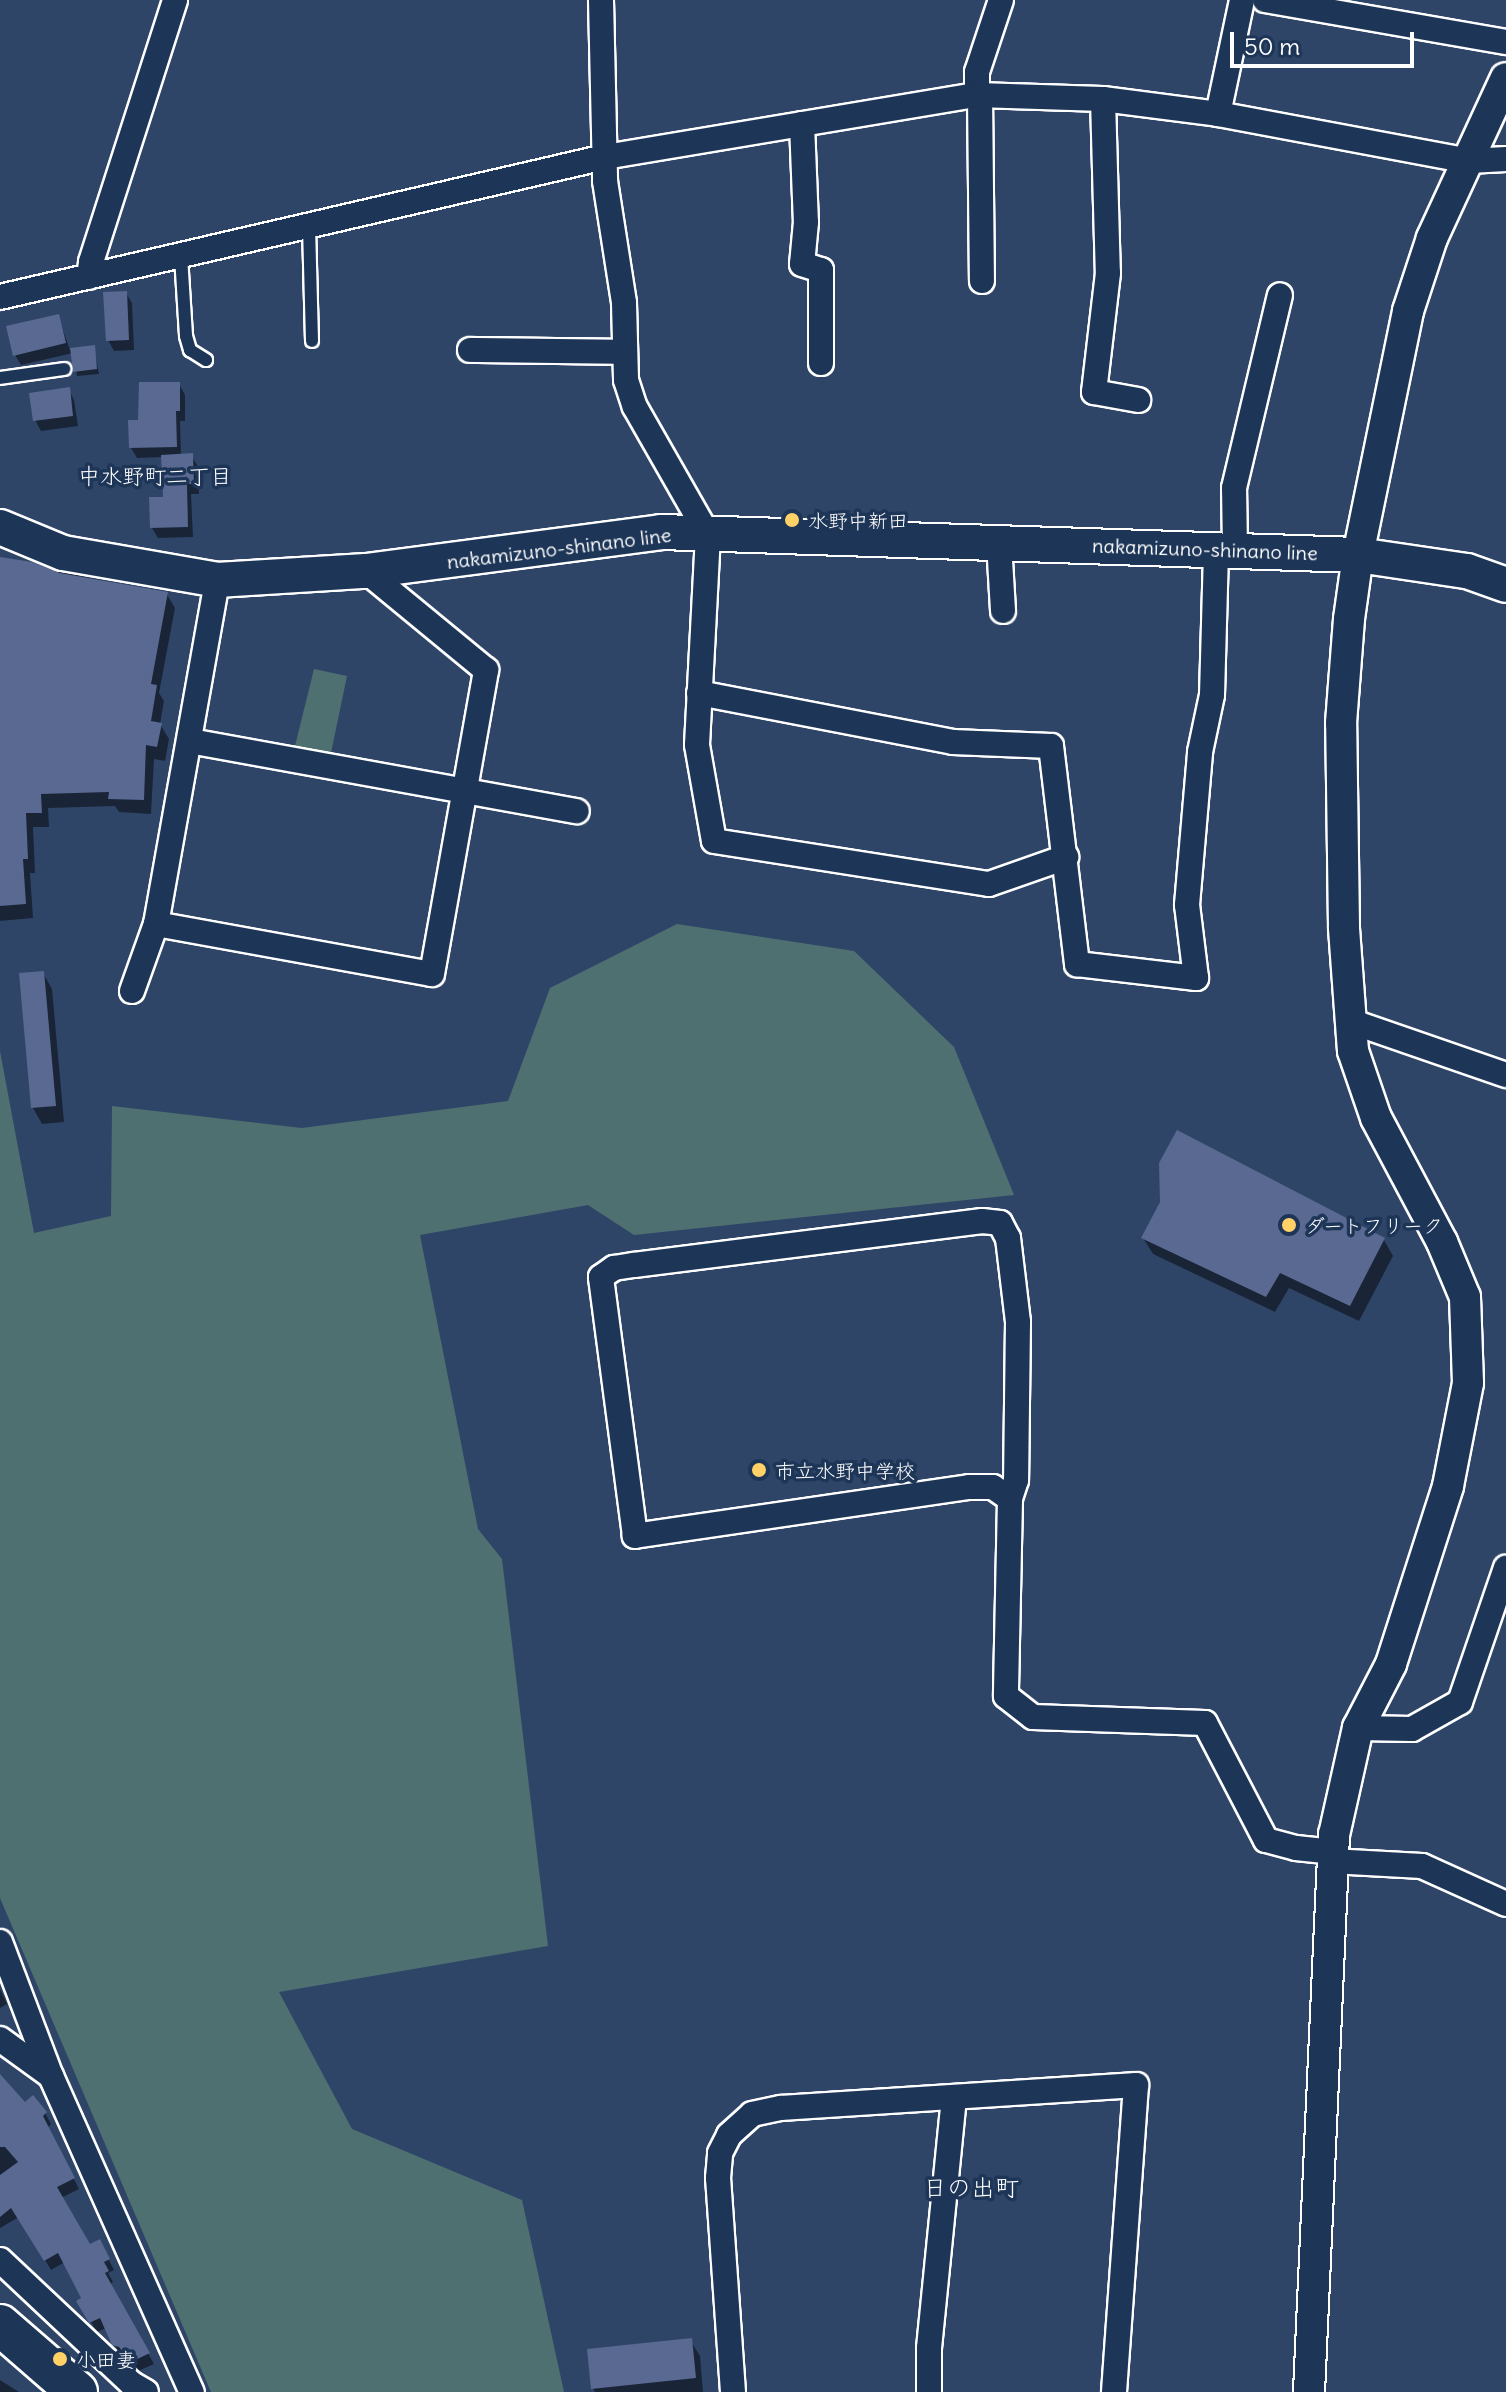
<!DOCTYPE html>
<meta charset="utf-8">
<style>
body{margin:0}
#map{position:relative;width:1506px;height:2392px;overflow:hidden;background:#2f4568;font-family:Delius,"Klee One",sans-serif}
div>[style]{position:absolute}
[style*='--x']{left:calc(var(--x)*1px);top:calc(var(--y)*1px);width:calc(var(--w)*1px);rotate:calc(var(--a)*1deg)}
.green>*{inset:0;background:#4e7071}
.shadow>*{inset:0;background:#0007}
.building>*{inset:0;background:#596991}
.roads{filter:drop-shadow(2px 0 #fff) drop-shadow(-2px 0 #fff) drop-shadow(0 2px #fff) drop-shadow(0 -2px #fff)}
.service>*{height:12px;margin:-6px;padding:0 6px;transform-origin:6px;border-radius:6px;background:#1d3557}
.minor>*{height:24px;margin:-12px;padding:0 12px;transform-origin:12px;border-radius:12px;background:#1d3557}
.tertiary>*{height:30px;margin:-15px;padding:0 15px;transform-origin:15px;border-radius:15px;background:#1d3557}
.secondary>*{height:34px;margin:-17px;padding:0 17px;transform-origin:17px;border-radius:17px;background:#1d3557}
.trunk>*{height:40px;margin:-20px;padding:0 20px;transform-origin:20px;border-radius:20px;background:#1d3557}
.dots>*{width:22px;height:22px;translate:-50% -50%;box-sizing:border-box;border:4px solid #1d3557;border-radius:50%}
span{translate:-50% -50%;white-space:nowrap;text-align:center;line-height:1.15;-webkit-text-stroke:7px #1d3557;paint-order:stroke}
.poi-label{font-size:20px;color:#fff}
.left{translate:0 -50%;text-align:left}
.street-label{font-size:20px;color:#fff}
.neighbourhood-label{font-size:22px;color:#fff}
.quarter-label{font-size:24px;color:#fff}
.scale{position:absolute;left:1230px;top:32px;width:184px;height:36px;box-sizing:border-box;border:4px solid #fff;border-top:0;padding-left:10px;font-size:24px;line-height:28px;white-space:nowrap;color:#fff;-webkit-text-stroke:6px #1d3557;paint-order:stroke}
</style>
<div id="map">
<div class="green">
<div style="clip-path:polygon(314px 669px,347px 676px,331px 753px,295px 746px)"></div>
<div style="clip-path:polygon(677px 924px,854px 951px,954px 1047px,1014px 1195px,634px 1235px,588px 1205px,420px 1235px,478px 1529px,502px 1559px,548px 1946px,279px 1992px,352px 2129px,522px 2200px,564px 2392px,211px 2392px,0 1898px,0 1051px,34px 1233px,111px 1216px,112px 1106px,302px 1128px,508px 1101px,550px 988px)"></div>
</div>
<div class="shadow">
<div style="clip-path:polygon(126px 293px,132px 303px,134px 350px,114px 351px,108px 340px)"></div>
<div style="clip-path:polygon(58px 316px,70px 350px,94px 348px,99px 374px,77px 376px,73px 353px,21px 365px,15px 355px)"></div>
<div style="clip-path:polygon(179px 384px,185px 395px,185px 421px,180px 421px,181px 456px,191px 455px,197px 465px,199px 494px,191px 494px,193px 537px,158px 538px,152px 528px,165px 499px,164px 457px,137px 458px,131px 448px,140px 422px)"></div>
<div style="clip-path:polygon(69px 390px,74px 400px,78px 426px,41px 431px,35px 420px)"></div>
<div style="clip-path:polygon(0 560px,166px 593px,175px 608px,159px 693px,164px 701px,160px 724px,169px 739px,165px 761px,154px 759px,151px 814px,119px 812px,115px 806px,48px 808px,49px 827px,33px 827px,35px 873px,30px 873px,33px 918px,0 921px)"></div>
<div style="clip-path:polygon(43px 973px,52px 989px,64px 1122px,42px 1124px,33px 1108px)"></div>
<div style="clip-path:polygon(1143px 1238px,1384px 1240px,1393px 1256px,1359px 1321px,1289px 1288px,1275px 1312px,1153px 1254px)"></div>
<div style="clip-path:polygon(0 1989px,7px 2004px,0 2008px)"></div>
<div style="clip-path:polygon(0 2077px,25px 2105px,45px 2113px,51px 2124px,48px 2127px,79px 2189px,61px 2198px,89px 2247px,105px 2252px,114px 2270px,108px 2273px,113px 2282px,110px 2284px,154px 2364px,138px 2371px,127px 2357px,120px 2355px,106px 2328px,97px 2332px,79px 2301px,84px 2299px,65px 2262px,51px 2270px,19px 2217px,0 2228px)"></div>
<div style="clip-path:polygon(690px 2340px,700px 2356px,703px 2392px,595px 2392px,593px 2388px)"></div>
<div style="clip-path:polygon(0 2380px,19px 2392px,0 2392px)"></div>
</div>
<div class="building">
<div style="clip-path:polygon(127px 291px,129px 340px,106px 341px,103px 292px)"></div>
<div style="clip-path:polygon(59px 314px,66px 343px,13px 356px,6px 326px)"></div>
<div style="clip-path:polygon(95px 345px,97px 369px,73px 372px,70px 348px)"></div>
<div style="clip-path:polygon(139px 382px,180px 382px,180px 411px,176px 411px,177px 447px,129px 448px,128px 420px,138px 420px)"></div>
<div style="clip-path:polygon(70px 387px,73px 416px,33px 421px,29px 393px)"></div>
<div style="clip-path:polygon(193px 453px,194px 484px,187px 484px,188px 527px,150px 528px,149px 497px,163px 497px,161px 455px)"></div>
<div style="clip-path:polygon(0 557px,32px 562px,60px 573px,168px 592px,151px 684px,157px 685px,151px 721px,162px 723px,157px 747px,146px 745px,144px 800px,108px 799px,109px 792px,41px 794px,42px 813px,26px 813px,28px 859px,23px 859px,26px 904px,0 906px)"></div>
<div style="clip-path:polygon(44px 971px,56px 1106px,31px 1108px,19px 973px)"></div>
<div style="clip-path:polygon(1177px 1130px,1385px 1238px,1350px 1306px,1280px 1273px,1266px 1297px,1141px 1238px,1160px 1202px,1159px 1163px)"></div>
<div style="clip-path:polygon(0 2074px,25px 2102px,33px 2095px,47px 2112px,43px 2116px,75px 2178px,57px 2187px,90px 2244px,100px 2239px,110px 2259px,104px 2262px,109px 2271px,105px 2273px,150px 2353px,131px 2362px,119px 2347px,112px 2345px,100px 2318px,89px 2323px,76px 2301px,81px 2298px,58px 2253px,44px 2261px,11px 2208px,0 2217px,0 2175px,18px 2162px,5px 2147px,0 2147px)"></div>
<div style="clip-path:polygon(692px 2338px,696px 2378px,591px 2389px,587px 2349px)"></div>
</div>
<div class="roads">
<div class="service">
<div style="--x:309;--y:226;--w:115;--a:88.5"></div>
<div style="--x:181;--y:256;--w:80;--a:86.4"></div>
<div style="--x:186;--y:336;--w:15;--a:74"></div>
<div style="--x:190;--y:350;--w:19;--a:32"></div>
<div style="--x:0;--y:378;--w:65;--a:-8"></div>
</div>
<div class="minor">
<div style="--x:601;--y:0;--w:181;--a:88.7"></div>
<div style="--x:605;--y:181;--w:123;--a:81.1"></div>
<div style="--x:624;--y:303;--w:77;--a:88.5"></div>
<div style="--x:626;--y:380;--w:28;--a:72"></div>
<div style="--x:635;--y:407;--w:147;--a:60.3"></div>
<div style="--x:708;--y:535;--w:210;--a:93"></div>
<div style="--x:697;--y:745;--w:97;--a:80"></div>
<div style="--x:714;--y:841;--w:278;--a:8.9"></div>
<div style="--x:989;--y:884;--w:82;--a:-19.3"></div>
<div style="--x:1265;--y:0;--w:245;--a:9.9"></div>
<div style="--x:977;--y:95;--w:23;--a:-90"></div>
<div style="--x:977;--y:72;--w:76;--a:-71.6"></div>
<div style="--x:980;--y:95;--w:186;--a:89.4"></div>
<div style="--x:1103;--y:99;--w:174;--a:88.4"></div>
<div style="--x:1108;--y:273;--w:120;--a:96.7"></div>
<div style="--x:1094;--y:392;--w:45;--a:10.3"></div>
<div style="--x:1218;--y:114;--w:116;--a:-78.1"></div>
<div style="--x:802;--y:124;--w:98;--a:87.7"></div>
<div style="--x:806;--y:222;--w:42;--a:95.4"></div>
<div style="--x:802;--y:264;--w:20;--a:18"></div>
<div style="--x:821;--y:270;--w:93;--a:90"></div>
<div style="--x:89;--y:277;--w:15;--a:-82"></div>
<div style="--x:91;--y:262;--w:275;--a:-72.2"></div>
<div style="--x:0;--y:297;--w:621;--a:-13.03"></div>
<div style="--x:605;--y:157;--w:377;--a:-9.5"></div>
<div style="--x:977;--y:95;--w:126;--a:1.8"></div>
<div style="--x:1103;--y:99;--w:116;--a:7.4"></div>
<div style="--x:1218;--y:114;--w:255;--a:10.6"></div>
<div style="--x:1469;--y:161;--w:37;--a:-3"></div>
<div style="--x:470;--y:350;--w:153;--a:0.7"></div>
<div style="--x:999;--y:543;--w:68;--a:86.6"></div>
<div style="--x:1235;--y:549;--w:61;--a:-90.9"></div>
<div style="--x:1234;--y:488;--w:198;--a:-76.6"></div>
<div style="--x:699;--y:693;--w:259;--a:10.9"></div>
<div style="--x:953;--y:742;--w:98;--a:2.3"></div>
<div style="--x:1051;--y:746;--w:220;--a:83.2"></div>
<div style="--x:1077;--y:964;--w:120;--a:6.7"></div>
<div style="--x:1196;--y:978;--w:74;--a:-97"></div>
<div style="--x:1187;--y:905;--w:154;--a:-85.1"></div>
<div style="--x:1200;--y:752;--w:58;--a:-78.1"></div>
<div style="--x:1212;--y:695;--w:146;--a:-88.4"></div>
<div style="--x:190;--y:741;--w:393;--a:10.3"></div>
<div style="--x:156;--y:924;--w:280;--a:10.3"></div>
<div style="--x:432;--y:974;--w:309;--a:-79.9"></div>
<div style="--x:486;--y:670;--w:156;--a:-140.5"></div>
<div style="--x:132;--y:991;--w:71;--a:-70.3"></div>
<div style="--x:156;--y:924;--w:349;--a:-79.9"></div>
<div style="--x:1350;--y:1021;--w:165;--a:19.1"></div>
<div style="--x:1010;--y:1499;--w:21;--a:-145"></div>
<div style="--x:993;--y:1487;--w:24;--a:180"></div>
<div style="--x:969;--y:1487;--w:338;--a:171.7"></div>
<div style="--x:635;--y:1536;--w:261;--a:-97.5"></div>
<div style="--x:601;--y:1277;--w:16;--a:-35"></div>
<div style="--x:614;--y:1268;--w:20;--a:-9"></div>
<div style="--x:634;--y:1265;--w:351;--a:-7.2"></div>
<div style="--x:982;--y:1221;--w:18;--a:6"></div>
<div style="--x:1000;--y:1223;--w:17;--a:62"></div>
<div style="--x:1008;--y:1238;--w:85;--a:83.2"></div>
<div style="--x:1018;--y:1322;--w:158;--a:90.7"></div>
<div style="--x:1016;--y:1480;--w:20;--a:108"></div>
<div style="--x:1010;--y:1499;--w:197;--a:91.2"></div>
<div style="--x:1006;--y:1696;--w:34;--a:38"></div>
<div style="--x:1033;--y:1717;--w:172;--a:2"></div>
<div style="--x:1205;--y:1723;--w:132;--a:62.5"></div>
<div style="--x:1266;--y:1840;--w:31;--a:15"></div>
<div style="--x:1296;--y:1848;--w:36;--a:6"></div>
<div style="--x:1358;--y:1728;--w:54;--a:1.1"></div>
<div style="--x:1412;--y:1729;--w:55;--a:-29.4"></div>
<div style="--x:1460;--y:1702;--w:142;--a:-71.1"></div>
<div style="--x:1331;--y:1861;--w:91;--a:3.1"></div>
<div style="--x:1422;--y:1866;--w:92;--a:24.3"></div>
<div style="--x:0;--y:1942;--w:143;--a:69.2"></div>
<div style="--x:51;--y:2076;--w:346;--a:66"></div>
<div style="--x:0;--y:2039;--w:63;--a:36"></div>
<div style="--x:0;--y:2260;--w:181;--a:43.2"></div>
<div style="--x:132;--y:2384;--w:16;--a:30"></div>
<div style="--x:733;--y:2392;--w:215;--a:-94"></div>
<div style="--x:718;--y:2178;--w:25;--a:-85"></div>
<div style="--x:720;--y:2153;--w:20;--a:-63"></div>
<div style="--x:729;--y:2135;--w:31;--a:-42"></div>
<div style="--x:752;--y:2114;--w:30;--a:-12"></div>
<div style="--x:781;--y:2108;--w:356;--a:-3.7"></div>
<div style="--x:1136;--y:2085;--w:308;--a:94.1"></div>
<div style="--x:929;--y:2392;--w:44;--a:-90"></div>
<div style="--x:929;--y:2348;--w:252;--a:-84.3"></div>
</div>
<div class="tertiary">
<div style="--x:1309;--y:2392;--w:558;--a:-87.43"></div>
<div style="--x:1334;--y:1835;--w:110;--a:-77.4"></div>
<div style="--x:1358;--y:1728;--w:72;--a:-62.7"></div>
<div style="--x:1391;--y:1664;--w:187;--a:-72.2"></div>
<div style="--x:1448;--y:1486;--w:105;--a:-79"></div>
<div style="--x:1468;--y:1383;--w:86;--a:-92"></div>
<div style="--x:1465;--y:1297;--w:60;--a:-112.7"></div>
<div style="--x:1442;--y:1242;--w:140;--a:-118"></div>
<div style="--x:1376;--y:1118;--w:71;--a:-108.9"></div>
<div style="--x:1353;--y:1051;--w:124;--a:-94.2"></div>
<div style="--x:1344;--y:927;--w:204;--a:-90.8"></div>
<div style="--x:1341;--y:723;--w:104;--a:-85.6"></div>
<div style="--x:1349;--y:619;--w:65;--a:-82"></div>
<div style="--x:1358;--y:555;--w:249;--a:-78.4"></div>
<div style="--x:1408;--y:311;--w:77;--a:-71.8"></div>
<div style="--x:1432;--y:238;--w:176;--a:-65.2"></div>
</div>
<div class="secondary">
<div style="--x:0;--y:527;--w:68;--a:22.4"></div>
<div style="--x:63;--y:553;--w:156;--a:9.9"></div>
<div style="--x:217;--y:580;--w:149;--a:-3.5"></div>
<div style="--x:366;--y:571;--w:298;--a:-7.5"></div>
<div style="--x:661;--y:532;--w:697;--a:1.89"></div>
<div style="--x:1358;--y:555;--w:110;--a:8.4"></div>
<div style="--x:1467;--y:571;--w:41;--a:19.7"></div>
</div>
<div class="trunk">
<div style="--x:0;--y:2325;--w:102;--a:41"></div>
</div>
</div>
<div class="dots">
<div style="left:792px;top:520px;background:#ffd166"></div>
<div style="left:1289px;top:1225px;background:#ffd166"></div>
<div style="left:759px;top:1470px;background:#ffd166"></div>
<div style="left:60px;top:2359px;background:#ffd166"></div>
</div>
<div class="poi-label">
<span class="left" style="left:808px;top:520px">水野中新田</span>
<span class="left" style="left:1305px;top:1225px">ダートフリーク</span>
<span class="left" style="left:775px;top:1470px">市立水野中学校</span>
<span class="left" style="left:76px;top:2359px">小田妻</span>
</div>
<div class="street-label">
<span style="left:559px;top:548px;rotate:-7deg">nakamizuno-shinano line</span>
<span style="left:1205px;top:549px;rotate:2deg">nakamizuno-shinano line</span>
</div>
<div class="neighbourhood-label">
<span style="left:155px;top:477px">中水野町二丁目</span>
</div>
<div class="quarter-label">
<span style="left:971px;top:2188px">日の出町</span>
</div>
<div class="scale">50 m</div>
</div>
